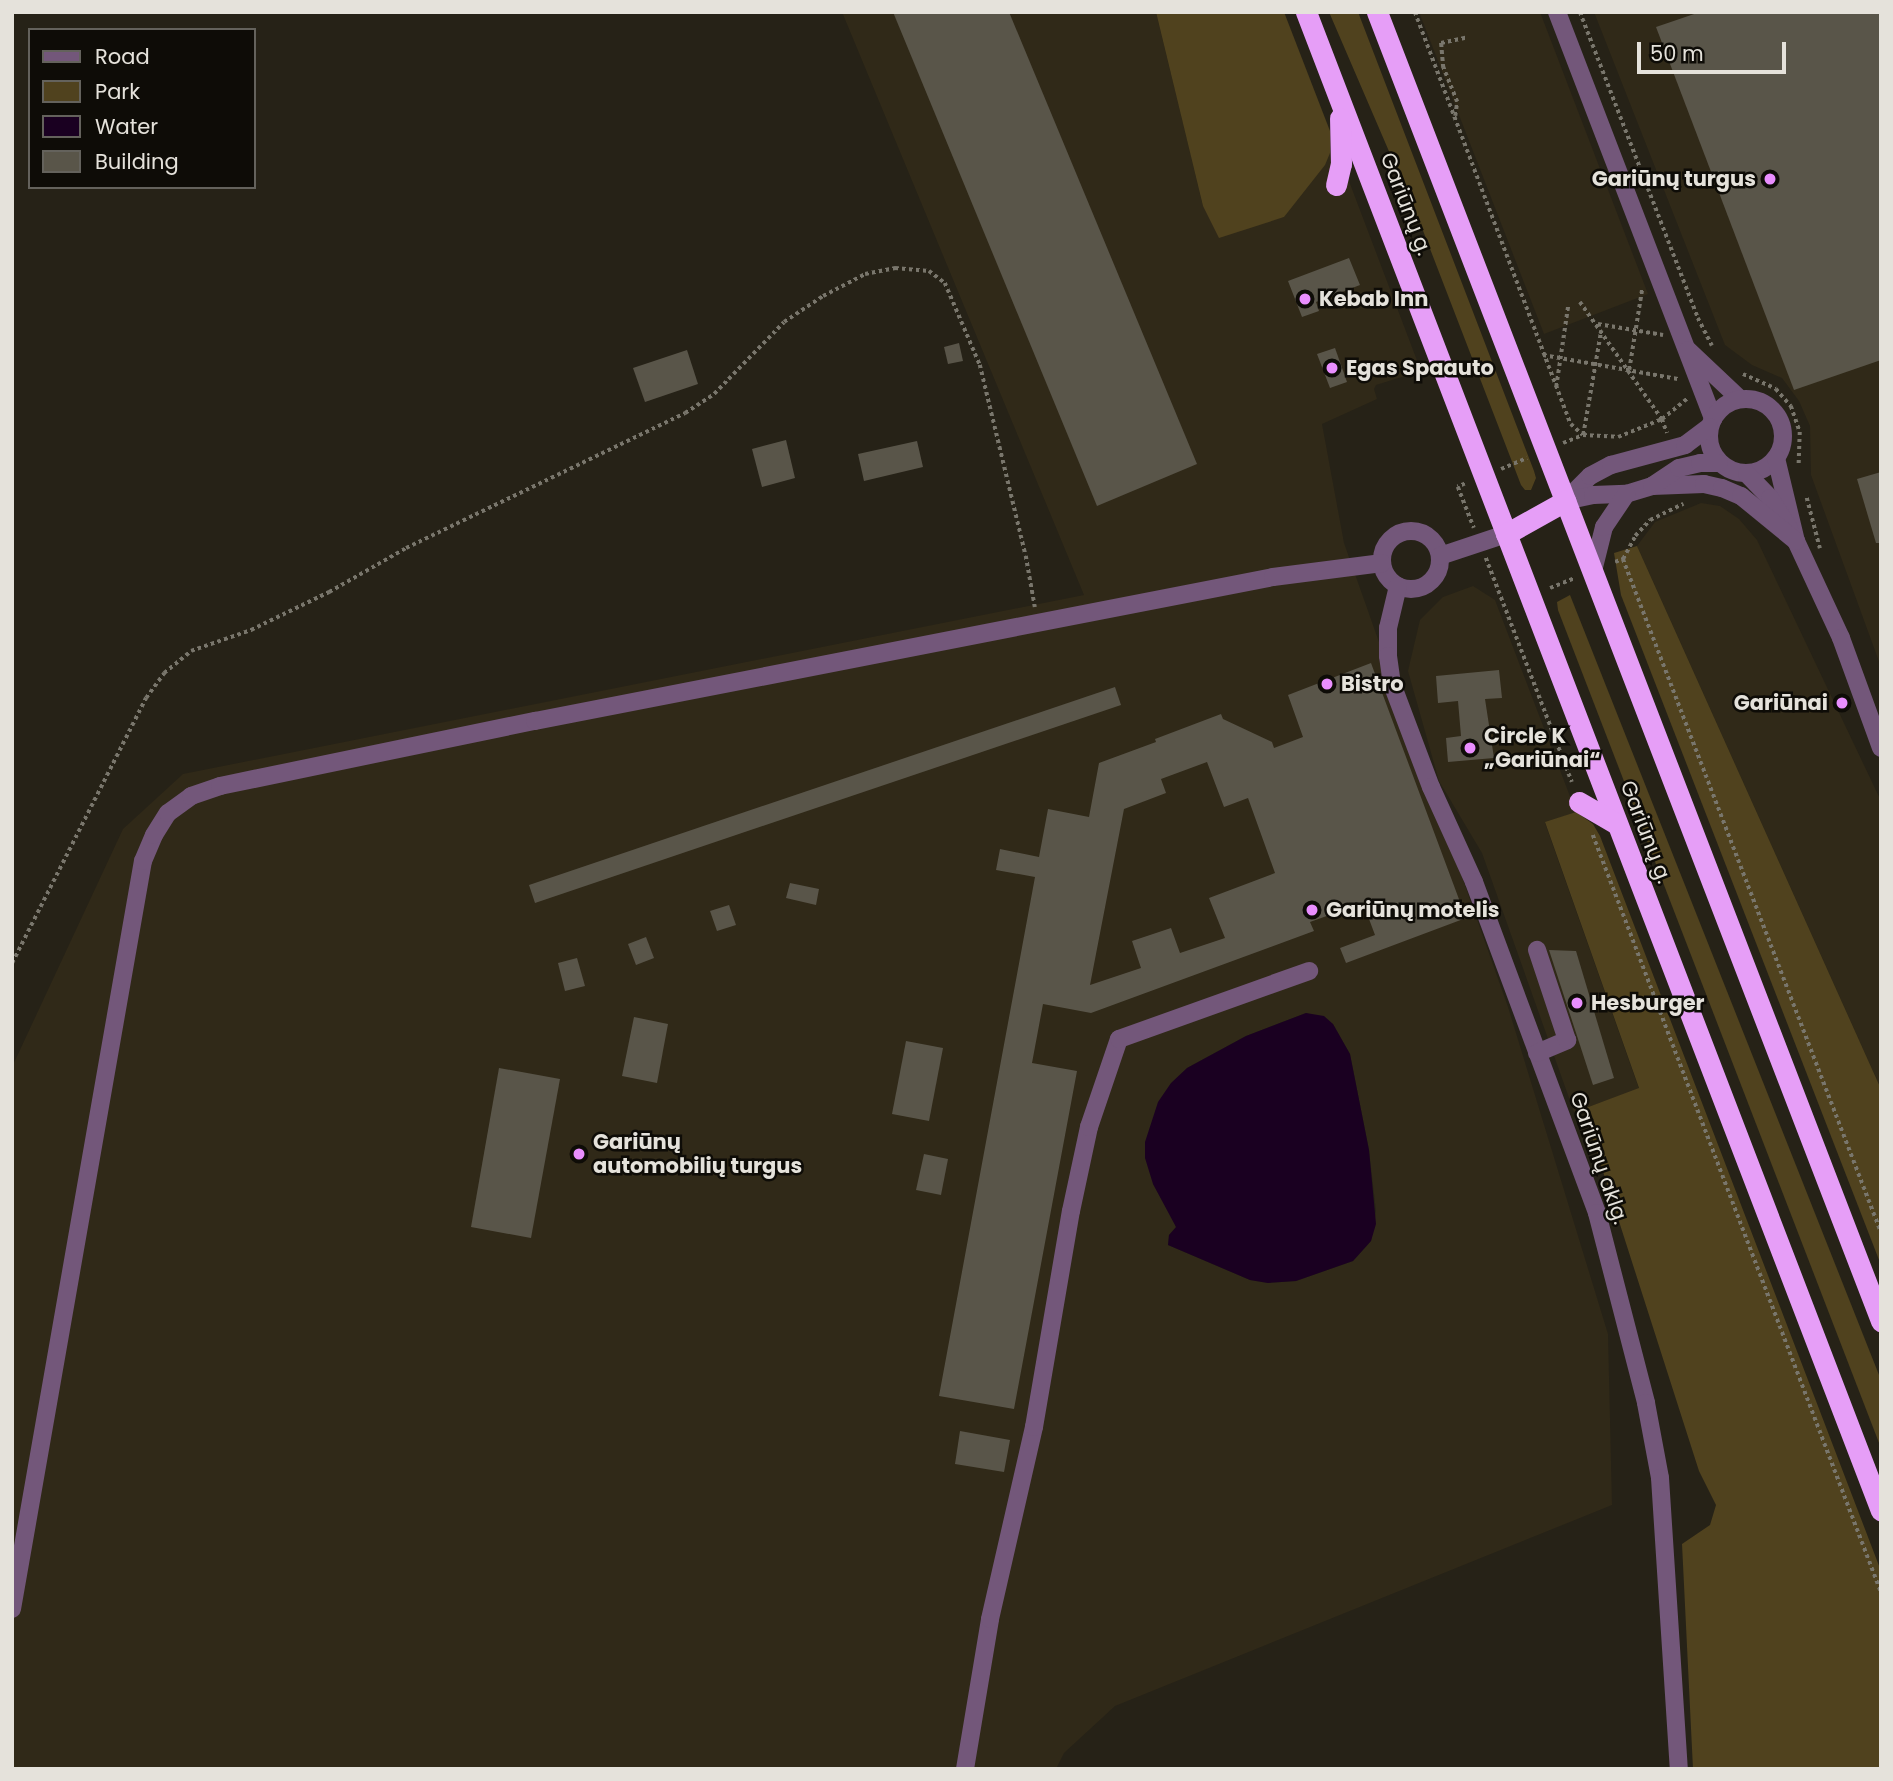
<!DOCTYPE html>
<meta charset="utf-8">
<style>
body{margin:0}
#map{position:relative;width:1893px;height:1781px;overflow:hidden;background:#262217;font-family:Poppins,sans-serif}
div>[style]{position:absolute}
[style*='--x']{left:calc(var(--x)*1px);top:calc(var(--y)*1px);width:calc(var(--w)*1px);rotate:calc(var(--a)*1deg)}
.built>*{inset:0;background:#302918}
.green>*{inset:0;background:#50421e}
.water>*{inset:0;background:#1a0021}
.building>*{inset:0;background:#595549}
.path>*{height:3.5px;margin-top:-1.75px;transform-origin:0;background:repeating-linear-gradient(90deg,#79766c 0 3.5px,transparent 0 7px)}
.minor>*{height:18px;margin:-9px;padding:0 9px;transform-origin:9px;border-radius:9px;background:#73577a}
.minor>.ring{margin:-9px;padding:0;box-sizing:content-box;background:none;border:18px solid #73577a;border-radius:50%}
.highway>*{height:21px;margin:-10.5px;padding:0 10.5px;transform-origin:10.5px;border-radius:10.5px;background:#e69ef7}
.dots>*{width:19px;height:19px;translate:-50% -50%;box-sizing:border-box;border:4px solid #0e0c07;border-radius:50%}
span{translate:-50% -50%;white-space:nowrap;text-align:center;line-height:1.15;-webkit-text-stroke:5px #0e0c07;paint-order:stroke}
.poi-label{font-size:21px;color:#e5e2db;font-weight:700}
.right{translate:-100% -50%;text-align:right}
.left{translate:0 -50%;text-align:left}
.street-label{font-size:21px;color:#e5e2db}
.frame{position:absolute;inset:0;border:14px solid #e5e2db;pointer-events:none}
.legend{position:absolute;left:28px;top:28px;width:228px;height:161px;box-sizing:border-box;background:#0e0c07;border:2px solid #64625c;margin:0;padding:9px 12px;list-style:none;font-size:21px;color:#e5e2db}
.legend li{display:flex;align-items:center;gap:14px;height:35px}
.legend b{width:35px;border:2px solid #64625c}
.scale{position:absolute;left:1637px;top:42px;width:149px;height:32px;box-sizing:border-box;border:4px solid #e5e2db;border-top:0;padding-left:9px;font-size:21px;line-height:24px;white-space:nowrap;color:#e5e2db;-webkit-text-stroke:5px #0e0c07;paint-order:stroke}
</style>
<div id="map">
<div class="built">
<div style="clip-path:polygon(evenodd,842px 12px,1156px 12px,1203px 206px,1255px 225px,1284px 217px,1330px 131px,1421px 371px,1376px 385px,1374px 389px,1377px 399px,1322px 424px,1344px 543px,1508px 1007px,1608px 1334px,1612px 1505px,1115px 1706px,1064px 1753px,1056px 1769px,12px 1769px,12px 1067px,123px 829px,183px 774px,1084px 595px,842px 12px,1306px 1013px,1333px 1024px,1350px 1054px,1369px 1150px,1376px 1211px,1371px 1241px,1353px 1261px,1296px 1281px,1268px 1283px,1250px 1280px,1168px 1245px,1169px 1235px,1176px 1228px,1175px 1222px,1153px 1184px,1187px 1068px,1246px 1036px,1306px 1013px)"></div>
<div style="clip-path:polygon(1419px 12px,1540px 12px,1648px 294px,1544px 334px)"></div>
<div style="clip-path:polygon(1594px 12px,1881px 12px,1881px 667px,1811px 475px,1810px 426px,1799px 401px,1782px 378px,1752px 365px,1725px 345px)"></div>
<div style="clip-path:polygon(1701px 503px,1720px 506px,1739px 519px,1757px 540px,1881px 801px,1881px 1089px,1637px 546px,1655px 522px)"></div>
<div style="clip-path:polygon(1473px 586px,1495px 600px,1576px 812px,1545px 823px,1639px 1089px,1574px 1112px,1482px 853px,1439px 781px,1408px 671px,1420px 620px,1443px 597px)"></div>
</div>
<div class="green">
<div style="clip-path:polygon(1156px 12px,1284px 12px,1330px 131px,1330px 153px,1325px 165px,1284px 217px,1219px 238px,1203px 206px)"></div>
<div style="clip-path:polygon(1329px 12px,1358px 12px,1534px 471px,1536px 478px,1531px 490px,1525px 490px,1521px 485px,1422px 228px)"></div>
<div style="clip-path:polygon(1637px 546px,1881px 1089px,1881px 1265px,1621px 595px,1614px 553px)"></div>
<div style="clip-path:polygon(1570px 595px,1881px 1380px,1881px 1448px,1558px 610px,1557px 602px)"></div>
<div style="clip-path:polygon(1576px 812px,1593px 824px,1600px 836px,1881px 1571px,1881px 1769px,1693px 1769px,1682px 1544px,1710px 1525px,1716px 1505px,1699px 1471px,1583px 1109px,1639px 1088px,1545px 822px)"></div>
</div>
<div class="water">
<div style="clip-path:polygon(1306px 1013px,1324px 1016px,1333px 1024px,1350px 1054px,1369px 1150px,1376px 1224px,1371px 1241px,1353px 1261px,1296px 1281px,1268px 1283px,1250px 1280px,1168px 1245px,1169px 1235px,1176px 1227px,1153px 1184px,1145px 1158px,1145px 1142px,1158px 1102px,1171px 1083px,1187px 1068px,1246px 1036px)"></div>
</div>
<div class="building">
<div style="clip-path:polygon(893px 12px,1009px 12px,1197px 464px,1097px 506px)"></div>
<div style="clip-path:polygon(1700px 12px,1881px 12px,1881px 360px,1794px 390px,1656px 27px)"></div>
<div style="clip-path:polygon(1349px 258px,1360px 285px,1316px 302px,1319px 311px,1302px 317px,1288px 281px)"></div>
<div style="clip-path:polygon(959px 343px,963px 361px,948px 364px,944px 347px)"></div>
<div style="clip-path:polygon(1335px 348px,1347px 382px,1330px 388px,1317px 354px)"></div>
<div style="clip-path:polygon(687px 350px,698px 384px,645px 402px,633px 368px)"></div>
<div style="clip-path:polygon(786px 440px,795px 478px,762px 487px,752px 449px)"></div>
<div style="clip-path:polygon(917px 441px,923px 467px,864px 481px,858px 454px)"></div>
<div style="clip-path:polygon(1881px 472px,1881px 543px,1876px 543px,1857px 479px)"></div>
<div style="clip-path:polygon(evenodd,1371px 663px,1466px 918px,1346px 963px,1340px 948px,1375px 935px,1363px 903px,1310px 922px,1314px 931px,1091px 1013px,1043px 1004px,1032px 1063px,1077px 1071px,1014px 1409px,939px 1396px,1035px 877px,996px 870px,1000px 849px,1039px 857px,1048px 809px,1089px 817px,1099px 763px,1156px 742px,1155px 739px,1221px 714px,1223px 719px,1272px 742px,1274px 748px,1303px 737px,1288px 695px,1371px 663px,1207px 762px,1224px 807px,1248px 798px,1275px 873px,1209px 898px,1225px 938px,1180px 953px,1171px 928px,1132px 941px,1141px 968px,1090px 985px,1124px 809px,1166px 793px,1161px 779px,1207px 762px)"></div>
<div style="clip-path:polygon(1499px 670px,1502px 698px,1485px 699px,1494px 758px,1448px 762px,1446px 738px,1461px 736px,1458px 701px,1438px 703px,1436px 676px)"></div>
<div style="clip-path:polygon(1115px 687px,1121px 705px,535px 903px,529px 885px)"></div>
<div style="clip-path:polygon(790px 883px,819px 889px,816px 905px,786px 898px)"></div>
<div style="clip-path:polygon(729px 905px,736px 925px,717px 931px,710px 911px)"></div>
<div style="clip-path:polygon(646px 937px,654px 958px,636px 965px,628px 944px)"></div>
<div style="clip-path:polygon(1549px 950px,1576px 951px,1614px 1078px,1593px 1085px)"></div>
<div style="clip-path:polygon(577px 958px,585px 986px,565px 991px,558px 963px)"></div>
<div style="clip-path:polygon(634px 1017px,668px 1024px,657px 1083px,622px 1076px)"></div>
<div style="clip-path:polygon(906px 1041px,943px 1048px,929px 1121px,892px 1114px)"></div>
<div style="clip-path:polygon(499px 1068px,560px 1079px,531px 1238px,471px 1227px)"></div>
<div style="clip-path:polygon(924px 1154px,948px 1159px,941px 1195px,916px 1190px)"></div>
<div style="clip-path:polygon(960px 1431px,1010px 1440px,1004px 1472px,955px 1464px)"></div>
</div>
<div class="path">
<div style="--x:1415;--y:12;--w:441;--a:69.3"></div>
<div style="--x:1571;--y:424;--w:16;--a:43"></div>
<div style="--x:1583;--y:435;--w:35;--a:3"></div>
<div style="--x:1618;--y:437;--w:48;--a:-22.2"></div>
<div style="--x:1662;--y:419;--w:32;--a:-39"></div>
<div style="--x:1580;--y:12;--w:328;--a:68.9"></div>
<div style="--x:1698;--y:318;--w:31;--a:63"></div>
<div style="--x:1455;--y:116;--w:14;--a:-82"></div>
<div style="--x:1457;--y:102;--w:37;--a:-112"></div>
<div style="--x:1443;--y:68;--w:25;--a:-95"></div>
<div style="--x:1441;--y:43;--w:25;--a:-12"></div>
<div style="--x:1580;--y:302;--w:143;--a:55"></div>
<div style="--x:1662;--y:419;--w:15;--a:70"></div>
<div style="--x:1598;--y:324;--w:66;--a:9.6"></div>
<div style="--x:1543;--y:355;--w:137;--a:10.1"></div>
<div style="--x:1629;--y:370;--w:82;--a:-80.9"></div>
<div style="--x:1743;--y:374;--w:36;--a:24"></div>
<div style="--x:1776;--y:389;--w:23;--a:49"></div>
<div style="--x:1791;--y:406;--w:28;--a:71"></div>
<div style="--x:1800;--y:432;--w:35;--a:92"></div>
<div style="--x:1556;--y:387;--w:82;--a:-81.6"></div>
<div style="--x:1563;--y:443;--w:22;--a:-22"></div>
<div style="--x:1583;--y:435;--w:106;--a:-80.2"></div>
<div style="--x:1501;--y:469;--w:28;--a:-23"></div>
<div style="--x:1465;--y:484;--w:8;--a:157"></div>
<div style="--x:1458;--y:487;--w:44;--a:68.7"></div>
<div style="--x:1807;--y:498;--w:52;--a:75.4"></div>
<div style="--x:1486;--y:558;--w:240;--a:69"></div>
<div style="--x:1623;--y:559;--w:721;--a:69.03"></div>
<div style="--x:1615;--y:562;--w:9;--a:-21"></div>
<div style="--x:1623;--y:559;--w:26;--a:-62"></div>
<div style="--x:1635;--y:536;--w:22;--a:-47"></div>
<div style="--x:1650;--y:520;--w:37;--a:-26"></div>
<div style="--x:1550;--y:588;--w:27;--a:-22"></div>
<div style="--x:1593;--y:835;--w:810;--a:69.17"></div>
<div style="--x:12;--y:963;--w:297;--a:-63.2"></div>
<div style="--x:146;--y:698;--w:31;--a:-54"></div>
<div style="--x:164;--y:673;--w:35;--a:-39"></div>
<div style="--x:191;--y:651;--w:64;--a:-19.3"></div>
<div style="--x:251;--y:630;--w:87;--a:-26"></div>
<div style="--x:329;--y:592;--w:89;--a:-29.7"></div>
<div style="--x:406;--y:548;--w:310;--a:-25.8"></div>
<div style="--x:685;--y:413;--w:35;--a:-33"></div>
<div style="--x:714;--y:394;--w:100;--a:-45.8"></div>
<div style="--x:784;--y:322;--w:47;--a:-33.7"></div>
<div style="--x:823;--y:296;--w:47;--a:-27.6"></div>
<div style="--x:865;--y:274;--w:31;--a:-11"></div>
<div style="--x:895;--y:268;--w:34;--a:5"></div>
<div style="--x:929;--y:271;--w:20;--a:37"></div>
<div style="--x:945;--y:283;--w:89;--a:66.9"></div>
<div style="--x:980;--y:365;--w:196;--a:76.5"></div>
<div style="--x:1026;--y:556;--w:52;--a:80"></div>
</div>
<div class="minor">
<div style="--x:1557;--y:12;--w:436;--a:69"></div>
<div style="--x:1688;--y:350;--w:71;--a:43.3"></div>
<div class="ring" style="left:1709px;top:399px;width:56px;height:56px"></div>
<div style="--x:1776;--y:458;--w:85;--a:76.5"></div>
<div style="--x:1796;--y:541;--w:107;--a:65.1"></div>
<div style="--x:1841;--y:638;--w:117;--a:70"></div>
<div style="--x:1747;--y:474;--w:33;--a:46"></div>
<div style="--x:1770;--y:498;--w:36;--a:58"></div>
<div style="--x:1652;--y:486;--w:52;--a:-2.2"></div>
<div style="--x:1704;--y:484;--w:18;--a:13"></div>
<div style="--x:1722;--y:488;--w:21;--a:23"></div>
<div style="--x:1741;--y:496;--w:71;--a:39.3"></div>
<div style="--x:1565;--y:501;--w:35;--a:-45"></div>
<div style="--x:1590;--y:476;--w:24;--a:-28"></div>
<div style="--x:1611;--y:465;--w:77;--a:-15.1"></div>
<div style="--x:1685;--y:445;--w:30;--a:-37"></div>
<div style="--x:1565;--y:501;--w:29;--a:-12"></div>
<div style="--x:1593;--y:495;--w:33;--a:-2"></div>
<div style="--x:1626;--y:494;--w:27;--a:-17"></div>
<div style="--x:1652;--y:486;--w:32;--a:-34"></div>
<div style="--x:1679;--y:468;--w:22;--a:-13"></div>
<div style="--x:1700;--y:463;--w:19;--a:0"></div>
<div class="ring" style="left:1382px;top:531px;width:40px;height:40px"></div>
<div style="--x:1440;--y:556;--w:70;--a:-18.4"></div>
<div style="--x:1593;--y:571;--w:45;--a:-76"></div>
<div style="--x:1604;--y:527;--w:40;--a:-56"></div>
<div style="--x:1398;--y:586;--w:43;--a:103.4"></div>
<div style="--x:1388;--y:628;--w:28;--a:90"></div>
<div style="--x:1388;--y:656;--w:28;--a:82"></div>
<div style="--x:1392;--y:684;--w:110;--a:69.3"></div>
<div style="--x:1431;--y:787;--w:104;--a:65.6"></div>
<div style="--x:1474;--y:882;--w:353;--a:69.6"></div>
<div style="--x:1597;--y:1213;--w:196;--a:75.5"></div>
<div style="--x:1646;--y:1403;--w:76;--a:79.4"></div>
<div style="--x:1660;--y:1478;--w:292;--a:86.3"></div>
<div style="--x:1537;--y:1053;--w:33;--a:-23"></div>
<div style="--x:1567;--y:1040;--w:95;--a:-108.4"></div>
<div style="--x:12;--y:1609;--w:759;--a:-80.07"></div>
<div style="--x:143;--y:861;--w:28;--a:-67"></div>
<div style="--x:154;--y:835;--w:26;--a:-58"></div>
<div style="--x:168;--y:813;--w:29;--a:-36"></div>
<div style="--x:191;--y:796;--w:31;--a:-19"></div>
<div style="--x:220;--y:786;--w:322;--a:-11.7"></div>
<div style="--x:535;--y:721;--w:752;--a:-11.04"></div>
<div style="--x:1273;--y:577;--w:110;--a:-7.3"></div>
<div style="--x:965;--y:1769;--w:152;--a:-80.5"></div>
<div style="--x:990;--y:1619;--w:197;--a:-77.1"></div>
<div style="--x:1034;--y:1427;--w:219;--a:-80.3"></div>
<div style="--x:1071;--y:1211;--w:86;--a:-77.9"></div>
<div style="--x:1089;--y:1127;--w:93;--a:-71.2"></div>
<div style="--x:1119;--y:1039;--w:202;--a:-19.7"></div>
</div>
<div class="highway">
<div style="--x:1306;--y:12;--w:1605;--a:69.01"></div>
<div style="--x:1377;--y:12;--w:1403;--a:68.94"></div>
<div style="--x:1336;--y:185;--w:22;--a:-77"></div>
<div style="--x:1341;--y:164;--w:46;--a:-91.2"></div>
<div style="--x:1506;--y:534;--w:68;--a:-29.2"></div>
<div style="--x:1579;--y:802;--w:44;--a:30.1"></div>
</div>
<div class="dots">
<div style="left:1770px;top:179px;background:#e98efe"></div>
<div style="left:1305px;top:299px;background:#e98efe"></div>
<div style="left:1332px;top:368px;background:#e98efe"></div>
<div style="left:1327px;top:684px;background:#e98efe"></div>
<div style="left:1842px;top:703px;background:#e98efe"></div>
<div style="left:1470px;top:748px;background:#e98efe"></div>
<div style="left:1312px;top:910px;background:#e98efe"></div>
<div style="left:1577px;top:1003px;background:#e98efe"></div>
<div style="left:579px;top:1154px;background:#e98efe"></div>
</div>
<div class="poi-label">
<span class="right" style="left:1756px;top:179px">Gariūnų turgus</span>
<span class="left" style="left:1319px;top:299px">Kebab Inn</span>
<span class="left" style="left:1346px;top:368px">Egas Spaauto</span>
<span class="left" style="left:1341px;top:684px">Bistro</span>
<span class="right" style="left:1828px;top:703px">Gariūnai</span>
<span class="left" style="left:1484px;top:748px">Circle K<br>„Gariūnai“</span>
<span class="left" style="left:1326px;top:910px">Gariūnų motelis</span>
<span class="left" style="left:1591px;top:1003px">Hesburger</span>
<span class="left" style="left:593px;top:1154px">Gariūnų<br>automobilių turgus</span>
</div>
<div class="street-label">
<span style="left:1406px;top:204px;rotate:69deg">Gariūnų g.</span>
<span style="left:1646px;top:832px;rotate:69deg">Gariūnų g.</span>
<span style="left:1599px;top:1158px;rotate:71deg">Gariūnų aklg.</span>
</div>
<div class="frame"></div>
<ul class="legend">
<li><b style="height:9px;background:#73577a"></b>Road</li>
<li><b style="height:19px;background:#50421e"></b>Park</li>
<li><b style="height:19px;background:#1a0021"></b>Water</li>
<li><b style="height:19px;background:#595549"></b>Building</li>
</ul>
<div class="scale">50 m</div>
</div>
